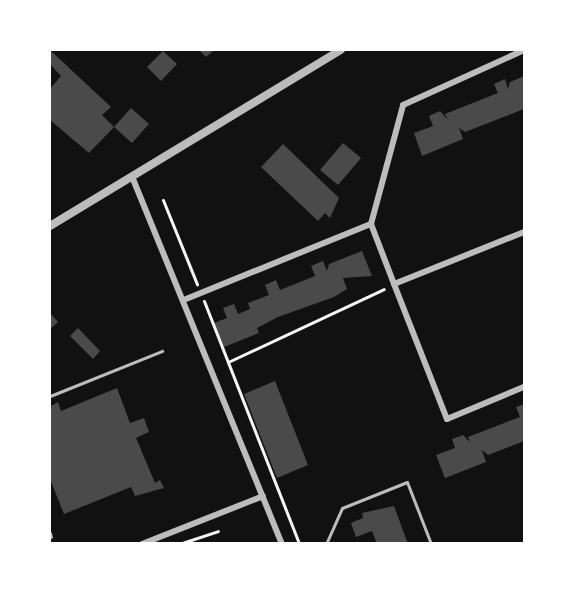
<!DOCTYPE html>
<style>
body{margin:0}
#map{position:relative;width:574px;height:593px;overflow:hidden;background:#111;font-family:"Crimson Pro",serif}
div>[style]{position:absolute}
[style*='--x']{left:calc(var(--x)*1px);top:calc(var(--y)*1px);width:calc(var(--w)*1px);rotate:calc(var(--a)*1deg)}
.building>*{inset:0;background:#4a4a4a}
.path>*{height:3px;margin:-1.5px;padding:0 1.5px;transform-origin:1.5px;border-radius:1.5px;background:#f5f5f5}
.service>*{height:3px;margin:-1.5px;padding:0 1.5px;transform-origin:1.5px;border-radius:1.5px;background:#bcbcbc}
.minor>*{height:6px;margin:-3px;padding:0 3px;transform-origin:3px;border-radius:3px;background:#bcbcbc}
.tertiary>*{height:8px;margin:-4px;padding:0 4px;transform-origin:4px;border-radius:4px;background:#bcbcbc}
span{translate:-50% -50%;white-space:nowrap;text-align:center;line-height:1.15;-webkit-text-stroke:6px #fff;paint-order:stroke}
.frame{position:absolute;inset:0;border:51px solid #fff;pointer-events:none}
</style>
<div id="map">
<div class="building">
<div style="clip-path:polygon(50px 50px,111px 107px,102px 115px,114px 127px,89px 153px,50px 120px,50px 89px,61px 76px,50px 64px)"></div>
<div style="clip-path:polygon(199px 50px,214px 50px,206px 57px)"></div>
<div style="clip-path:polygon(163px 51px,177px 64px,161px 81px,147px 67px)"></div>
<div style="clip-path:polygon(524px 76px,524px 109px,465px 132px,459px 128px,463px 139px,422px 156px,414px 133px,433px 126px,429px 116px,440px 111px,448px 120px,445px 114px,498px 93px,494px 84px,505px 79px,508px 89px,510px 82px)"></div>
<div style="clip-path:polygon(131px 108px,149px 124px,132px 143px,114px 127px)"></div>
<div style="clip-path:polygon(343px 143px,361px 158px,338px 185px,320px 170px)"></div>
<div style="clip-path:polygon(283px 144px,339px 198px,330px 218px,325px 213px,318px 221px,261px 167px)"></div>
<div style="clip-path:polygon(362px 251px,372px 276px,343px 278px,347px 289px,334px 297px,278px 317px,257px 328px,259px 333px,224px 347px,214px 323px,227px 318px,223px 308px,234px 304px,238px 314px,250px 309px,248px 303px,269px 295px,265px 285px,276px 280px,280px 290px,315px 276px,311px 266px,323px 261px,327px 271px,329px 264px)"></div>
<div style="clip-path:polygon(50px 313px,58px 322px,50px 329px)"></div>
<div style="clip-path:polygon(78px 328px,100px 351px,93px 359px,70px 336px)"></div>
<div style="clip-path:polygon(275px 381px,308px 465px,277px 478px,244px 394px)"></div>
<div style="clip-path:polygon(117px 388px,130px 423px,144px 418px,149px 432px,136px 438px,155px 483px,160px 480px,164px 488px,135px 496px,131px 487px,64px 514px,50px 479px,51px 406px,58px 402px,61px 411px)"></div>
<div style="clip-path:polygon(524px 404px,524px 441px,488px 455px,482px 450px,486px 462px,445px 478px,436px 455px,455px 448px,452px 439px,463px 435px,470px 442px,468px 437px,520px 417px,516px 407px)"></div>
<div style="clip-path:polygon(394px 506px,408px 544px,377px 544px,372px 531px,356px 537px,351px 523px,363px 518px,362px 513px)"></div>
</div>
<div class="path">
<div style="--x:163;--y:200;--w:91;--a:68"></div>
<div style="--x:204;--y:301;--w:261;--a:68.6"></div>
<div style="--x:228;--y:362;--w:172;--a:-25.1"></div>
<div style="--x:179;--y:544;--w:41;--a:-18.4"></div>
</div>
<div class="service">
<div style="--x:50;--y:396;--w:121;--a:-21.9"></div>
<div style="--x:50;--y:533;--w:4;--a:76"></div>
<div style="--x:326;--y:544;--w:39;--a:-66"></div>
<div style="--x:342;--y:508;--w:70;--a:-21.8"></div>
<div style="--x:407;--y:482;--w:66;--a:68.8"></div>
</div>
<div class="minor">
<div style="--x:133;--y:179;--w:394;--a:67.8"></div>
<div style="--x:371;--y:224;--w:64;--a:69"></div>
<div style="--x:394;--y:284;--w:140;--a:-21.8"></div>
<div style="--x:394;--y:284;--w:145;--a:68.6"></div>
<div style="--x:447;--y:419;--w:83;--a:-22.6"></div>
<div style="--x:186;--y:299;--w:200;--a:-22.1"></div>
<div style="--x:371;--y:224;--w:123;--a:-74.9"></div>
<div style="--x:403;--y:105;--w:133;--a:-24.4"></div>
<div style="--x:142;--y:544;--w:130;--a:-21.6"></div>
</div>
<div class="tertiary">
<div style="--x:50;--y:226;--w:340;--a:-31.2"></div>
</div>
<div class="frame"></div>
</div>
